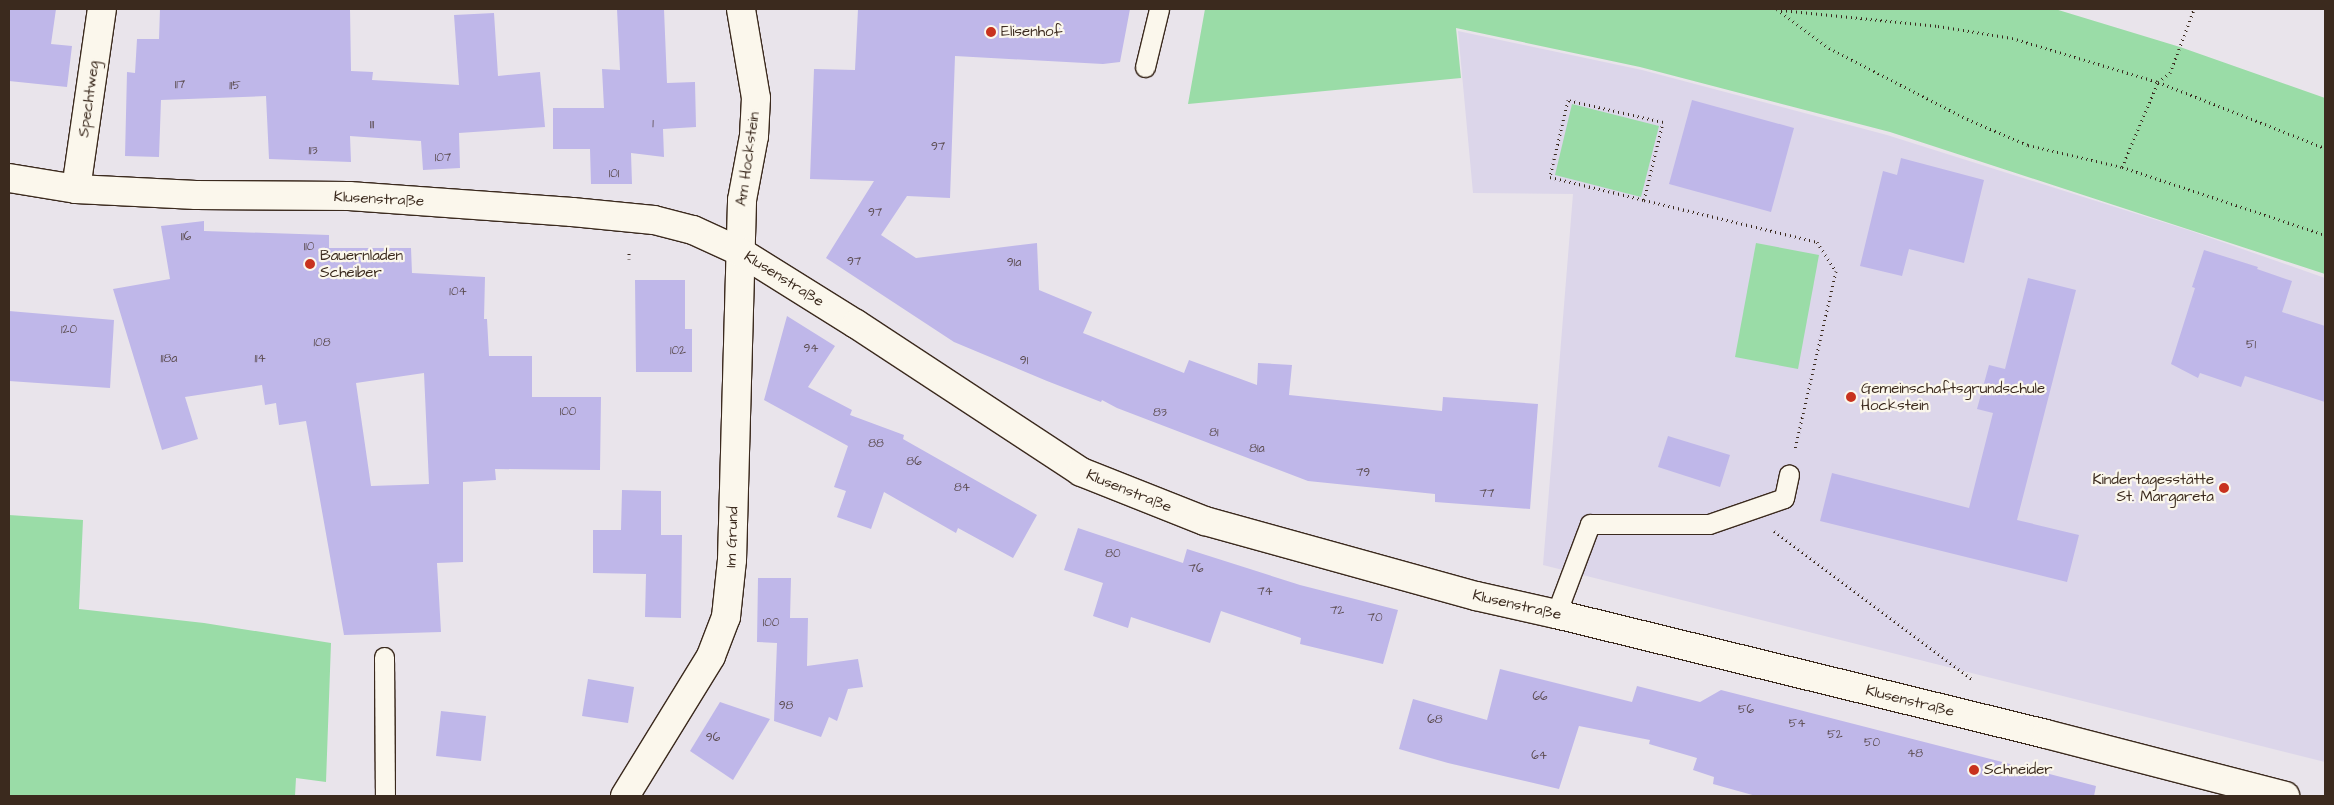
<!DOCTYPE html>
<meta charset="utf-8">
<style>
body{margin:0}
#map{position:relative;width:2334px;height:805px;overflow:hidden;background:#e9e4eb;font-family:"Architects Daughter",sans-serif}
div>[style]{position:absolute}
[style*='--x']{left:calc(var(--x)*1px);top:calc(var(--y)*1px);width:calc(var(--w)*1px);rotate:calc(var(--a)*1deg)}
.built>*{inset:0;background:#dcd6ea}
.green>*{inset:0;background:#9adca7}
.building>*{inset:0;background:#bfb7e9}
.path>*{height:3px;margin-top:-1.5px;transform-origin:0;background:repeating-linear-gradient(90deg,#3b2a1e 0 1px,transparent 0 5px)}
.roads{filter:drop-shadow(1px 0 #3b2a1e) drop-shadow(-1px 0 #3b2a1e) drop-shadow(0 1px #3b2a1e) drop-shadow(0 -1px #3b2a1e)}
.service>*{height:19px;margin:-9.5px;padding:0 9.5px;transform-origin:9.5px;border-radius:9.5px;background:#fbf7ec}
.minor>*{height:28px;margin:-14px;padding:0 14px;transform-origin:14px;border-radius:14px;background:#fbf7ec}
.tertiary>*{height:28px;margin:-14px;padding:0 14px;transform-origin:14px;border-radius:14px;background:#fbf7ec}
.dots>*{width:14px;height:14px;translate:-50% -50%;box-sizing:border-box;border:2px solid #fbf7ec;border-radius:50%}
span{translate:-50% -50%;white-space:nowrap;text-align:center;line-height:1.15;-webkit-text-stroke:4.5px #fbf7ec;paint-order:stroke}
.number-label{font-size:12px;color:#5c4d51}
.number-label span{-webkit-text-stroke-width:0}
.poi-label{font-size:15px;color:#3b2a1e}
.left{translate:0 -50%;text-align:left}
.right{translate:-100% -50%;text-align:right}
.street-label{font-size:15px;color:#3b2a1e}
.frame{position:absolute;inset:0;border:10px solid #3b2a1e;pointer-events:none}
</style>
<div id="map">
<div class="built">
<div style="clip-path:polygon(1458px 31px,1642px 70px,1887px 135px,2188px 230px,2325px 278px,2325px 762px,1543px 565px,1573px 194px,1473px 193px)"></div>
</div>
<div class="green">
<div style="clip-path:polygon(1205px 9px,2055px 9px,2180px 47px,2325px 98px,2325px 274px,1890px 132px,1640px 67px,1456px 28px,1461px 78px,1188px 104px)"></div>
<div style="clip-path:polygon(1572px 104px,1659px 126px,1641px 197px,1555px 175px)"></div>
<div style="clip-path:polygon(1756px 243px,1819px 255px,1798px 369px,1735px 357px)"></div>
<div style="clip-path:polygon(9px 515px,83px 520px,79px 609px,204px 623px,331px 643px,326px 782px,296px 778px,295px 796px,9px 796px)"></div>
</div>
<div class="building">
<div style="clip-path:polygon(9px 9px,56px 9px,51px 44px,72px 46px,67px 87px,9px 81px)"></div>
<div style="clip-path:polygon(160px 9px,350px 9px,351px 71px,373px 72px,372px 80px,459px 85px,454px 15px,494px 13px,498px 76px,540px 72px,545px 127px,459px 133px,460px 168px,423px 170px,421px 141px,350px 136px,351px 162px,269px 159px,266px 96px,161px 100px,159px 157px,125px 156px,127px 72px,135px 73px,137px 39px,159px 39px)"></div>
<div style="clip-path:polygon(617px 9px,664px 9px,667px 83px,695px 82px,696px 127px,663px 129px,664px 157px,631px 153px,632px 184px,591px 184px,590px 149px,553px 149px,553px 108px,604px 108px,602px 69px,620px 70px)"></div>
<div style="clip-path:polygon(858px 9px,1130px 9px,1120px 62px,1103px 64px,955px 56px,950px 198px,907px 196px,881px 235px,916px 258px,1037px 243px,1039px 290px,1092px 312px,1083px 333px,1184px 373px,1189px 360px,1257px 385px,1258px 363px,1292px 365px,1289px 395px,1442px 411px,1443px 397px,1538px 404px,1530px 509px,1435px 502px,1435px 494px,1308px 481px,1117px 408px,1102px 400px,1101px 402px,1047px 381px,954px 342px,826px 258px,874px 181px,810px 179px,814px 69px,855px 70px)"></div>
<div style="clip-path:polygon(1692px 100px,1794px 128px,1771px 212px,1669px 184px)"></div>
<div style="clip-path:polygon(1901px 158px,1984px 180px,1964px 263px,1909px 249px,1902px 276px,1860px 266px,1883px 171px,1897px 175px)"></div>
<div style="clip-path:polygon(evenodd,204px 221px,204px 231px,329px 235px,329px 248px,411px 248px,412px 273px,485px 277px,484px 319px,487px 319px,489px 356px,532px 356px,532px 397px,601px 397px,600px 470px,495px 469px,496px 480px,463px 482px,463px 562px,437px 563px,441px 632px,344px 635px,306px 421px,279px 425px,276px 403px,265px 405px,262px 385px,185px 397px,198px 439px,162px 450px,113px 289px,170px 279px,161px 226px,204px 221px,424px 373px,429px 484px,371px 486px,356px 383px,424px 373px)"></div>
<div style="clip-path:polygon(2204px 250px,2258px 267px,2257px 269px,2292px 281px,2282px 312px,2325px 326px,2325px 402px,2245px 376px,2241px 387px,2200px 373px,2198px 378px,2171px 364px,2195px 288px,2192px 287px)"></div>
<div style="clip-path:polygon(2028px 278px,2076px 290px,2017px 520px,2079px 535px,2067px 582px,1820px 521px,1832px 473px,1969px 508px,1993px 413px,1977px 409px,1989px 365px,2005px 369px)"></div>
<div style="clip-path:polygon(635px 280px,685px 280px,685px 329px,692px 329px,692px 372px,636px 372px)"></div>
<div style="clip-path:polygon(9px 311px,114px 320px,110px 388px,9px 381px)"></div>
<div style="clip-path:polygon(787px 316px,835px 346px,808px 387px,852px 410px,850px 415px,904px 435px,903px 439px,1037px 515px,1013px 558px,958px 528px,956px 533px,884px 492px,871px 529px,837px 517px,846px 491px,834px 487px,848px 446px,764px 400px)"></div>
<div style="clip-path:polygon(1668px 436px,1730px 455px,1720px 487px,1658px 467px)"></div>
<div style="clip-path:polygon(622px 490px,661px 491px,661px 535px,682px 535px,681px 618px,645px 617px,646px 574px,593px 573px,593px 530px,621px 530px)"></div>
<div style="clip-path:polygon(1078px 528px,1183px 563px,1187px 549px,1300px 585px,1398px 610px,1383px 664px,1300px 644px,1301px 638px,1221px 611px,1210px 643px,1131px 617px,1128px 628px,1093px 616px,1103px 583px,1064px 570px)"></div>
<div style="clip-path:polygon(758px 578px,791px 578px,790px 618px,808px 618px,807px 666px,858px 659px,863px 687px,848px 689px,837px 721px,829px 717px,821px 737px,774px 721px,777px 643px,757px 642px)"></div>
<div style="clip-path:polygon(1500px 669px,1632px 702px,1637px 686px,1700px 702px,1721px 690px,2096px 786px,2094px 796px,1756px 796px,1713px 784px,1714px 777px,1693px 770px,1697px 758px,1649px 744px,1650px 740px,1579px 726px,1559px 789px,1448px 763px,1399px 749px,1413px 699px,1487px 720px)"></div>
<div style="clip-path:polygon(588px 679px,634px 687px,628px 723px,582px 716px)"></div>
<div style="clip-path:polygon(720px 702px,770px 719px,733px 780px,690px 751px)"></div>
<div style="clip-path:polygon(441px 711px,486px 716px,481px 761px,436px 756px)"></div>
</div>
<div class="path">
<div style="--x:1777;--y:9;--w:65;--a:36.9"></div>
<div style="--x:1829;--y:48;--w:155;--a:27.2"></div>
<div style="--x:1967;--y:119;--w:66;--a:23.1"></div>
<div style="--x:2028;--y:145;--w:97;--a:13.2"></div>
<div style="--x:2122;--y:167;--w:214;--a:18.5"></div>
<div style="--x:1781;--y:10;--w:158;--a:5.8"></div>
<div style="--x:1938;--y:26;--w:75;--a:9.2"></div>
<div style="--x:2012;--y:38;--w:152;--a:16.8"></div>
<div style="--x:2158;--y:82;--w:180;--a:21.6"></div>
<div style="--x:2122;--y:167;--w:92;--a:-67"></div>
<div style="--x:2158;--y:82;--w:15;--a:-37"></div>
<div style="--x:2170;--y:73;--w:68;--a:-69.4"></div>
<div style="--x:1644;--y:200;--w:80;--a:-76.3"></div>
<div style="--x:1663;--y:122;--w:98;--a:-167"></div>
<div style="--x:1568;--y:100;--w:79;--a:103.2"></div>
<div style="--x:1550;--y:177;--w:97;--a:13.7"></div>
<div style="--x:1644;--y:200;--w:178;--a:13.6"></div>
<div style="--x:1817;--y:242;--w:35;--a:57"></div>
<div style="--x:1836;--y:271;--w:183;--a:103"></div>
<div style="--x:629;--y:259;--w:9;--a:-90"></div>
<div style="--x:1774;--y:531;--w:249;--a:36.8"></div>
</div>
<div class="roads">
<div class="service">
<div style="--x:1145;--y:67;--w:60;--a:-76.4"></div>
<div style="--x:1556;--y:614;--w:96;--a:-69.3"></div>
<div style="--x:1590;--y:524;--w:119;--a:0"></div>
<div style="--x:1709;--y:524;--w:79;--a:-19.1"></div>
<div style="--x:1784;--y:498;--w:24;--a:-78"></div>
<div style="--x:384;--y:657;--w:139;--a:89.6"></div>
</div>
<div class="minor">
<div style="--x:76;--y:189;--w:182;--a:-81.8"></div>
<div style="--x:625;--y:796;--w:164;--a:-58.4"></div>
<div style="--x:711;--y:656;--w:42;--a:-69"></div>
<div style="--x:726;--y:617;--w:57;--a:-84"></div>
<div style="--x:732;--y:560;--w:360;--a:-88.4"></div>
<div style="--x:742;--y:200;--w:65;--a:-79.4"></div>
<div style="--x:754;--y:136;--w:38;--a:-87"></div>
<div style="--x:756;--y:98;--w:90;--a:-99.6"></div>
</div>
<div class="tertiary">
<div style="--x:9;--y:178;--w:68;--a:9.3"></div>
<div style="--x:76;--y:189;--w:120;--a:2.9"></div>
<div style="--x:196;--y:195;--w:153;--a:0.4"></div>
<div style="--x:349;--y:196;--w:224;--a:4.1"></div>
<div style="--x:572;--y:212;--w:82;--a:5.6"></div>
<div style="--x:654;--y:220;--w:40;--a:14.4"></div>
<div style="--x:693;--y:230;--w:51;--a:24.5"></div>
<div style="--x:739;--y:251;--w:138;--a:32"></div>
<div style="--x:856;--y:324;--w:269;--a:33.3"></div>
<div style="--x:1081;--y:472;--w:133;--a:21.6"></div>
<div style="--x:1205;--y:521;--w:281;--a:15.5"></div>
<div style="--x:1476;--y:596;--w:82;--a:12.7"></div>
<div style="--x:1556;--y:614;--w:504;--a:13.76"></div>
<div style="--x:2046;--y:734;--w:247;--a:14.5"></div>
</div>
</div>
<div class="dots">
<div style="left:991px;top:32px;background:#c8321e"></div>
<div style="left:310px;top:264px;background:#c8321e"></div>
<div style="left:1851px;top:397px;background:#c8321e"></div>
<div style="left:2224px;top:488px;background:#c8321e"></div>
<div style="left:1974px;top:770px;background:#c8321e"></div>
</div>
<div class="number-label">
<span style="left:180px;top:85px">117</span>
<span style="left:235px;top:86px">115</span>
<span style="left:653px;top:124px">1</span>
<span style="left:372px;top:125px">111</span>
<span style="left:938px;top:147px">97</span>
<span style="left:313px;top:151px">113</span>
<span style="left:443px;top:158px">107</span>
<span style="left:614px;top:174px">101</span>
<span style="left:875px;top:213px">97</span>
<span style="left:186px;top:237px">116</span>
<span style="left:309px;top:247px">110</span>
<span style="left:854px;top:262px">97</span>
<span style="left:1014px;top:263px">91a</span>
<span style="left:458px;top:292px">104</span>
<span style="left:69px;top:330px">120</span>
<span style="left:322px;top:343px">108</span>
<span style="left:2251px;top:345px">51</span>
<span style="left:811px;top:349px">94</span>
<span style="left:678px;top:351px">102</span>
<span style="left:169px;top:359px">118a</span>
<span style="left:260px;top:359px">114</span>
<span style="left:1024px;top:361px">91</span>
<span style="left:568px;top:412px">100</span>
<span style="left:1160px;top:413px">83</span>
<span style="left:1214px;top:433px">81</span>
<span style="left:876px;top:444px">88</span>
<span style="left:1257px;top:449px">81a</span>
<span style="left:914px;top:462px">86</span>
<span style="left:1363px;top:473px">79</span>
<span style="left:962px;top:488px">84</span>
<span style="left:1487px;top:494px">77</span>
<span style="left:1113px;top:554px">80</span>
<span style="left:1196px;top:569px">76</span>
<span style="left:1265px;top:592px">74</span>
<span style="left:1337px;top:611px">72</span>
<span style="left:1375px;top:618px">70</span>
<span style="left:771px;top:623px">100</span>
<span style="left:1540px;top:697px">66</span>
<span style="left:786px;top:706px">98</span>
<span style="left:1746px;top:710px">56</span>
<span style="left:1435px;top:720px">68</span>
<span style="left:1797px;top:724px">54</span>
<span style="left:1835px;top:735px">52</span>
<span style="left:713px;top:738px">96</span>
<span style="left:1872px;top:743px">50</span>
<span style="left:1915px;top:754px">48</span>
<span style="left:1539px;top:756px">64</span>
</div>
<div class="poi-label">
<span class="left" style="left:1001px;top:32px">Elisenhof</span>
<span class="left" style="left:320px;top:264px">Bauernladen<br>Scheiber</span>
<span class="left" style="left:1861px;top:397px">Gemeinschaftsgrundschule<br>Hockstein</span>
<span class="right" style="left:2214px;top:488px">Kindertagesstätte<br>St. Margareta</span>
<span class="left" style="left:1984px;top:770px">Schneider</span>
</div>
<div class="street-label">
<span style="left:89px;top:99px;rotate:-82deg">Spechtweg</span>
<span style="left:748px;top:159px;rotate:-82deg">Am Hockstein</span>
<span style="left:379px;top:199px;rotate:3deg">Klusenstraße</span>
<span style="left:784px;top:279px;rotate:32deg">Klusenstraße</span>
<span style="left:1129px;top:491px;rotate:22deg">Klusenstraße</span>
<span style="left:732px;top:537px;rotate:-88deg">Im Grund</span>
<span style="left:1517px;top:605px;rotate:13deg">Klusenstraße</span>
<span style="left:1910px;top:701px;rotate:14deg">Klusenstraße</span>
</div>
<div class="frame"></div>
</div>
